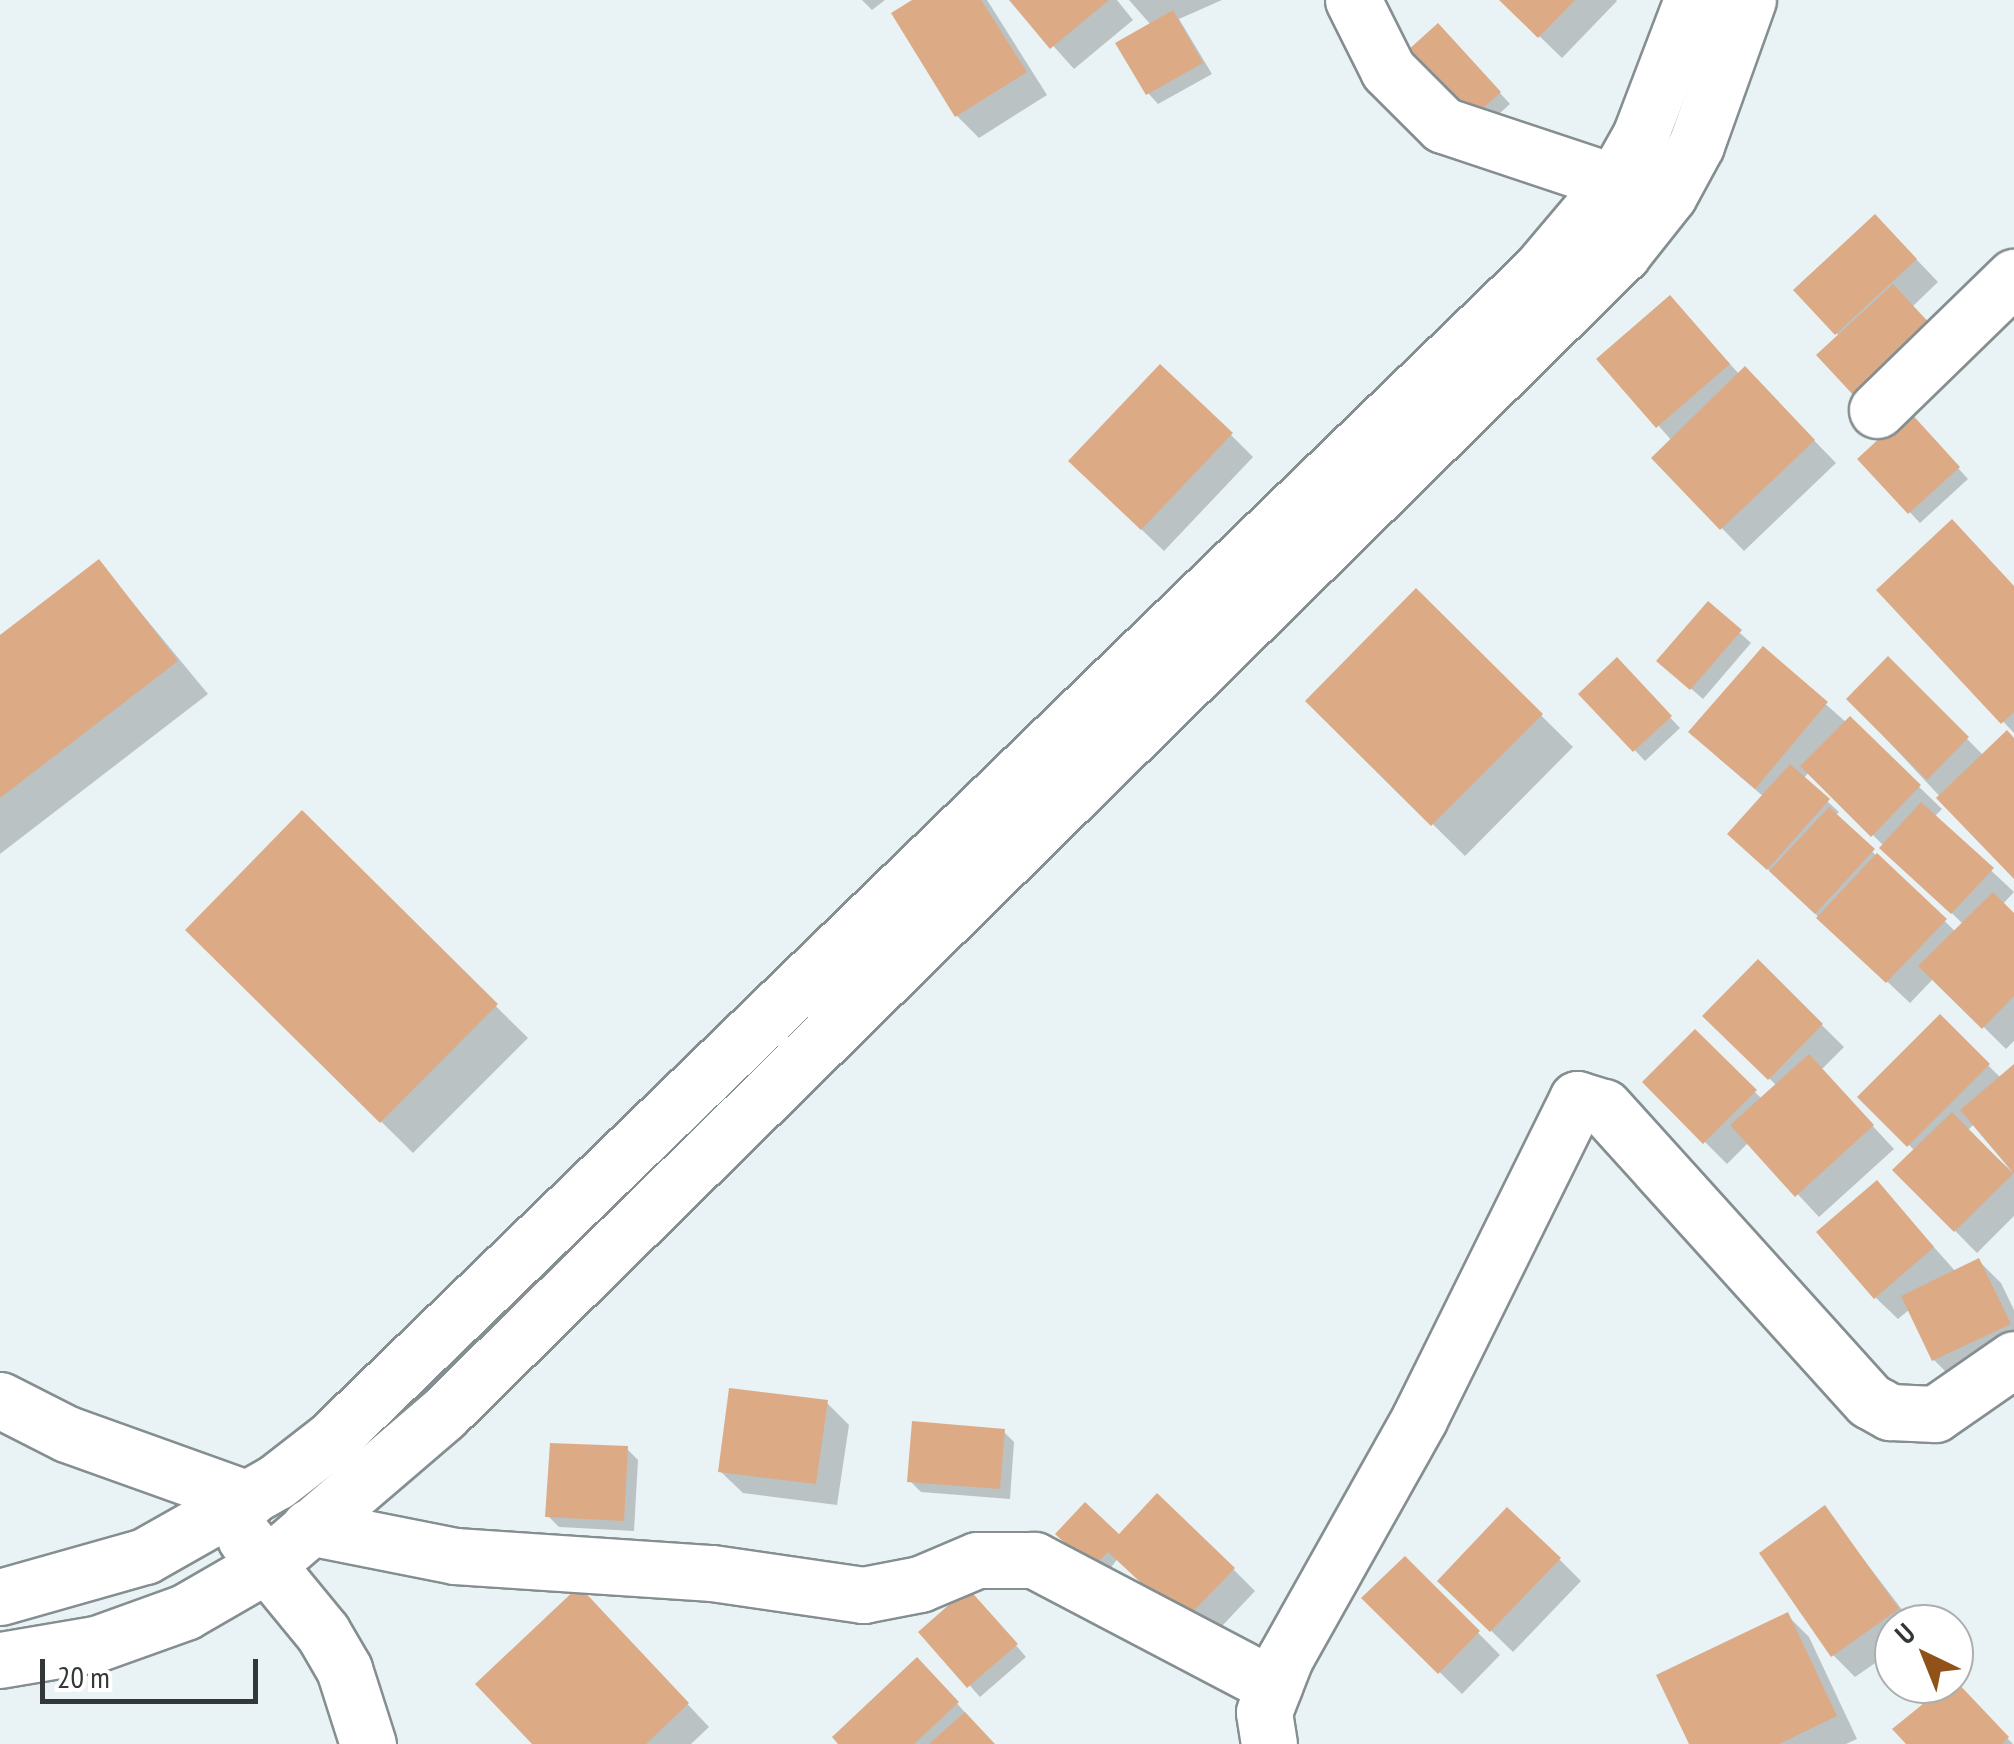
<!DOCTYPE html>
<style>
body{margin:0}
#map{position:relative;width:2014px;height:1744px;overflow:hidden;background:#e9f3f6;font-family:"PT Sans Narrow",sans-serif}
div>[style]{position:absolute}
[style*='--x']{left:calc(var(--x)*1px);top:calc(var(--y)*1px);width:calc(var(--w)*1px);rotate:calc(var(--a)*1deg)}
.shadow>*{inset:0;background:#0003}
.building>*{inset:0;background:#dcab86}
.roads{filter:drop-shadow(2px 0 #858e90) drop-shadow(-2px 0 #858e90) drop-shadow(0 2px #858e90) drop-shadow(0 -2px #858e90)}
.minor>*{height:55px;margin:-27.5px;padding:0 27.5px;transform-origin:27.5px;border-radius:27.5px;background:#fff}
span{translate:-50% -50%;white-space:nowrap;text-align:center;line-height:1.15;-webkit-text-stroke:8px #fff;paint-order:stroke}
.north{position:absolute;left:1874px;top:1604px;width:100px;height:100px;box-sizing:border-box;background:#fff;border:2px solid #adafaf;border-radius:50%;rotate:317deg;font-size:28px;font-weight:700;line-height:40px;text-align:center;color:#333738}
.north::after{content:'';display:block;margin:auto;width:35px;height:45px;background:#915219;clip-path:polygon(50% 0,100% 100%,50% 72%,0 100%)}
.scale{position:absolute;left:40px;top:1659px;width:218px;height:45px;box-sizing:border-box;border:5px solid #333738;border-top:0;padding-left:12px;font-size:30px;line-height:35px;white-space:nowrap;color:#333738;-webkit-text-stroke:8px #fff;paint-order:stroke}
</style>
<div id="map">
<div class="shadow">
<div style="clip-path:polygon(862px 0,885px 0,872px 10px)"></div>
<div style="clip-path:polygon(917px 0,987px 0,1047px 95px,979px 138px,957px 116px,895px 14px)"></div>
<div style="clip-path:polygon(1012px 0,1117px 0,1133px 20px,1074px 69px)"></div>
<div style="clip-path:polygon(1129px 0,1222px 0,1179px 19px,1212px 74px,1158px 104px,1148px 93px,1151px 25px)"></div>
<div style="clip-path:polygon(1502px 0,1616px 0,1617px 1px,1562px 58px)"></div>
<div style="clip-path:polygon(1449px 37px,1510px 104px,1472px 138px)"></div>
<div style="clip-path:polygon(1897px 239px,1938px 282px,1912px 307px,1840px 337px,1797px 290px)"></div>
<div style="clip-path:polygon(1670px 298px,1740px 375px,1767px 392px,1836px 463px,1744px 551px,1654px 458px,1672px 441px,1600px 359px)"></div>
<div style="clip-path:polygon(1920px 426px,1968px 479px,1920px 523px,1860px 459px)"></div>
<div style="clip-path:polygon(1231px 435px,1253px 457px,1164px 551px,1093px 483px)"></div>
<div style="clip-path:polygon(99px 562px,208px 694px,0 854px,0 638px)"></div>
<div style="clip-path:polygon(2014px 588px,2014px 733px,1879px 590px)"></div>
<div style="clip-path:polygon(1416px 592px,1573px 747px,1465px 856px,1308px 701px)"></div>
<div style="clip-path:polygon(1708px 604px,1751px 643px,1703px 699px,1671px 671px)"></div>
<div style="clip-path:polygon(evenodd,1763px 649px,1847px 723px,1850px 720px,1942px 809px,1934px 817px,2014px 892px,2002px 905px,2014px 916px,2014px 1041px,2006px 1049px,1934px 978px,1910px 1003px,1741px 844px,1764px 797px,1714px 754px,1763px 649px,1809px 772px,1964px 925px,1956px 932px,1835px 816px,1839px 812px,1803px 779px,1809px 772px)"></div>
<div style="clip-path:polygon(1888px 659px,1984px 756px,2014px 741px,2014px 876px,1849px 699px)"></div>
<div style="clip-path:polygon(1617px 661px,1680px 728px,1645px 761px,1582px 694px)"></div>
<div style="clip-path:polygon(302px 814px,528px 1038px,413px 1153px,188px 930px)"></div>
<div style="clip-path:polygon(1758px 962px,1844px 1047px,1821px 1070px,1894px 1149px,1819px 1217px,1749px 1142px,1727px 1164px,1645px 1082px,1695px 1033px,1762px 1099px,1777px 1086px,1706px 1016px)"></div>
<div style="clip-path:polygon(1940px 1018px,2001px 1078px,2014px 1067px,2014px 1173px,1974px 1124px,1967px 1131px,2014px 1173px,2014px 1216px,1977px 1253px,1895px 1170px,1915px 1151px,1860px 1096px)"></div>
<div style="clip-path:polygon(1877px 1183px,1956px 1272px,1979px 1261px,2001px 1283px,2014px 1310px,2014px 1355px,1956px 1382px,1934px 1360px,1910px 1309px,1898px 1319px,1875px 1297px)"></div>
<div style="clip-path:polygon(827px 1403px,849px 1425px,837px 1505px,743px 1493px,720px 1471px)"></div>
<div style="clip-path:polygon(1003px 1431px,1014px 1442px,1010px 1499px,921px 1492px,910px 1481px)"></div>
<div style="clip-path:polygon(627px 1449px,638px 1460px,634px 1531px,559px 1527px,548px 1516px)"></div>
<div style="clip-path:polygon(1825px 1509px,1913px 1624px,1894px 1624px,1894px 1650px,1855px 1677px,1833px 1655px)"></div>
<div style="clip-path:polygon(1058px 1534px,1119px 1537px,1233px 1569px,1255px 1591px,1207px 1642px,1118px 1558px,1104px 1577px)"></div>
<div style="clip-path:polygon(1405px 1559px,1500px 1655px,1462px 1694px,1364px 1598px)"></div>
<div style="clip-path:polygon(1559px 1559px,1581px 1581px,1513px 1652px,1440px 1581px)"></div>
<div style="clip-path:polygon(979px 1602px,1026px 1657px,980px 1697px,922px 1632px)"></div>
<div style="clip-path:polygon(601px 1612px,709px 1727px,691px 1744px,535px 1744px)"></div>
<div style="clip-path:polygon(1787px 1615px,1809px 1637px,1857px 1739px,1846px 1744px,1692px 1744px)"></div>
<div style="clip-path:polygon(939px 1683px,993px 1744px,842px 1744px)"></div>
<div style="clip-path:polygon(1944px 1684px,1954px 1684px,2013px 1744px,1909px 1744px,1896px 1729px)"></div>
</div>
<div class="building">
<div style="clip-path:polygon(912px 0,981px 0,1027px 72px,955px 117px,891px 13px)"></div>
<div style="clip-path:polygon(1009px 0,1109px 0,1050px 49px)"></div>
<div style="clip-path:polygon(1499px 0,1575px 0,1538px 38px)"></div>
<div style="clip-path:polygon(1173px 10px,1203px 63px,1146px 95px,1115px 43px)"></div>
<div style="clip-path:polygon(1438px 23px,1501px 92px,1460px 129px,1397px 60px)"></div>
<div style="clip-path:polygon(1875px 214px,1917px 259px,1835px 335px,1793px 290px)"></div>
<div style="clip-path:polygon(1893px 284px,1934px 328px,1856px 398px,1816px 355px)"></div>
<div style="clip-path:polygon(1670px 295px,1730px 364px,1656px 428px,1596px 359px)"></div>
<div style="clip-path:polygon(1160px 364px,1233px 433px,1141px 530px,1068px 461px)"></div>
<div style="clip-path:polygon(1745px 366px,1815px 440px,1720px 530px,1651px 458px)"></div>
<div style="clip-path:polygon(1909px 411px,1960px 467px,1908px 514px,1857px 459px)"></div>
<div style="clip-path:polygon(1952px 519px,2014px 586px,2014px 712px,2001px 724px,1876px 590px)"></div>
<div style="clip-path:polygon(99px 559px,178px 661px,0 798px,0 635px)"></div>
<div style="clip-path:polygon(1416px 588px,1543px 714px,1431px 826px,1305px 701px)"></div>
<div style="clip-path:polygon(1708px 601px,1742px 630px,1690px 690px,1656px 661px)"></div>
<div style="clip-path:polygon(1763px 646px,1828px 702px,1755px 789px,1688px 732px)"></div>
<div style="clip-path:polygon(1888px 656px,1969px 737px,1927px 780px,1846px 699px)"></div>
<div style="clip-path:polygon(1617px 657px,1672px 716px,1633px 752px,1578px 694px)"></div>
<div style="clip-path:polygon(1850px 716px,1921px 785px,1871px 837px,1800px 766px)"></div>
<div style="clip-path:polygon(2007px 730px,2014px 738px,2014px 879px,1936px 798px)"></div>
<div style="clip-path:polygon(1790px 764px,1830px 799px,1767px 870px,1727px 834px)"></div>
<div style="clip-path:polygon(1921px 802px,1994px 868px,1951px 914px,1879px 848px)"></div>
<div style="clip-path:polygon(1829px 807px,1875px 849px,1815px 914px,1769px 871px)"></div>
<div style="clip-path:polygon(302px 810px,498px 1004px,380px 1123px,185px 930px)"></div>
<div style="clip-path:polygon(1877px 853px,1947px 919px,1886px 983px,1816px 918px)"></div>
<div style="clip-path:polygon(1993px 892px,2014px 913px,2014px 996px,1982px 1029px,1918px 966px)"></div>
<div style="clip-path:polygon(1758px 959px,1823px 1024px,1768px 1080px,1702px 1016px)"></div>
<div style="clip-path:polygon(1940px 1014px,1990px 1064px,1907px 1147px,1857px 1097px)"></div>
<div style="clip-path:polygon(1695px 1029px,1757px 1090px,1703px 1144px,1642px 1082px)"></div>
<div style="clip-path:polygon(1809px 1054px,1874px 1125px,1795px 1197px,1730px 1125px)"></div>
<div style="clip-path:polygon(2014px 1064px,2014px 1174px,1960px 1110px)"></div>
<div style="clip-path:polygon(1952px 1112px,2013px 1174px,1954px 1232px,1892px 1170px)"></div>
<div style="clip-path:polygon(1877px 1180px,1934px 1247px,1874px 1299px,1816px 1232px)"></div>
<div style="clip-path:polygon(1979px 1258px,2011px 1324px,1932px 1361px,1901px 1296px)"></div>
<div style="clip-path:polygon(729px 1388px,828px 1400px,816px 1484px,718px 1472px)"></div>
<div style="clip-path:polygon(912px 1421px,1005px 1429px,1000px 1489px,907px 1482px)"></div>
<div style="clip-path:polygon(550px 1443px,628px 1446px,624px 1521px,545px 1517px)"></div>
<div style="clip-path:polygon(1157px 1493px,1235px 1568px,1183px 1622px,1108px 1552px,1092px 1568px,1055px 1534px,1085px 1502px,1119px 1534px)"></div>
<div style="clip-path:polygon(1825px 1505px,1899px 1609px,1831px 1657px,1759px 1553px)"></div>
<div style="clip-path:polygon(1507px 1507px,1561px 1558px,1490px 1632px,1437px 1581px)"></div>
<div style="clip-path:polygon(1405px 1556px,1480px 1631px,1438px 1674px,1361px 1598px)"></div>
<div style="clip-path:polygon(579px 1586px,689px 1703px,646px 1744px,532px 1744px,475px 1684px)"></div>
<div style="clip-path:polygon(968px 1588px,1018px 1644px,967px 1688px,918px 1632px)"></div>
<div style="clip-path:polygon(1788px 1612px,1837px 1716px,1779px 1744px,1689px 1744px,1656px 1675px)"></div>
<div style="clip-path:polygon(917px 1657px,959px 1702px,914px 1744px,838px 1744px,832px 1737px)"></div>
<div style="clip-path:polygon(1954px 1679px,2009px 1737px,2002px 1744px,1906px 1744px,1892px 1729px)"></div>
<div style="clip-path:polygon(965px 1712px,995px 1744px,929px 1744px)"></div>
</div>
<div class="roads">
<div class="minor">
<div style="--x:1353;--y:0;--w:78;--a:63.4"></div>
<div style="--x:1388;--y:70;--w:78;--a:45"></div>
<div style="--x:1443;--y:125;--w:180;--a:18.4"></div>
<div style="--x:1614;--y:182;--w:36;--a:38"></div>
<div style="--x:1877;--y:410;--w:191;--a:-44.2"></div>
<div style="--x:0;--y:1400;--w:75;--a:26.9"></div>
<div style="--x:67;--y:1434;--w:193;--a:19.7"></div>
<div style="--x:309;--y:1527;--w:149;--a:11.2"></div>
<div style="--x:455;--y:1556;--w:258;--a:3.8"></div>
<div style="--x:712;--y:1573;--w:153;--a:8.3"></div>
<div style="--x:863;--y:1595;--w:58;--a:-10.9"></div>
<div style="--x:920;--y:1584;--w:62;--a:-22.8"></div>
<div style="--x:977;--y:1560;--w:57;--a:0"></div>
<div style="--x:1034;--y:1560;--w:271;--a:27.7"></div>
<div style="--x:245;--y:1538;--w:123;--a:50.6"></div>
<div style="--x:323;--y:1633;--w:42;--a:59.7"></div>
<div style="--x:344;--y:1669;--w:79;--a:72.3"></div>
<div style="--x:0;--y:1597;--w:151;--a:-15.8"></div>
<div style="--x:145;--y:1556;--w:150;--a:-29.5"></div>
<div style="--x:276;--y:1482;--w:68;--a:-37.9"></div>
<div style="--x:330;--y:1440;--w:1680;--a:-44.04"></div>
<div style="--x:1538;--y:272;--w:118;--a:-49.8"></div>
<div style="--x:1614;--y:182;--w:53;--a:-60.5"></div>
<div style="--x:1640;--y:136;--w:146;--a:-69.1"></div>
<div style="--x:0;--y:1660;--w:97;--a:-9.5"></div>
<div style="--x:96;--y:1644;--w:95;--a:-19.8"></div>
<div style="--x:185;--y:1612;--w:96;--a:-30"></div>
<div style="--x:268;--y:1564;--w:230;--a:-40.6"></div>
<div style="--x:443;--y:1414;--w:1655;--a:-44.53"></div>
<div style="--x:1623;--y:253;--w:74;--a:-51.6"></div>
<div style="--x:1669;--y:195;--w:57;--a:-61.6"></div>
<div style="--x:1696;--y:145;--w:154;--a:-70.3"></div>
<div style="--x:1269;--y:1744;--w:32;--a:-99"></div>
<div style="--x:1264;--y:1712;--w:58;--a:-68.7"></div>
<div style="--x:1285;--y:1658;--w:274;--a:-60.7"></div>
<div style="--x:1419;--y:1419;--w:357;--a:-63.7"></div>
<div style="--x:1577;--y:1099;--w:28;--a:17"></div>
<div style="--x:1604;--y:1107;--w:396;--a:47.9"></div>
<div style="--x:1870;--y:1401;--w:23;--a:29"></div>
<div style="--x:1890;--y:1412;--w:45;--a:2.5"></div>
<div style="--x:1935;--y:1414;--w:96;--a:-34.8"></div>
</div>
</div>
<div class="north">U</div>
<div class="scale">20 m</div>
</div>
